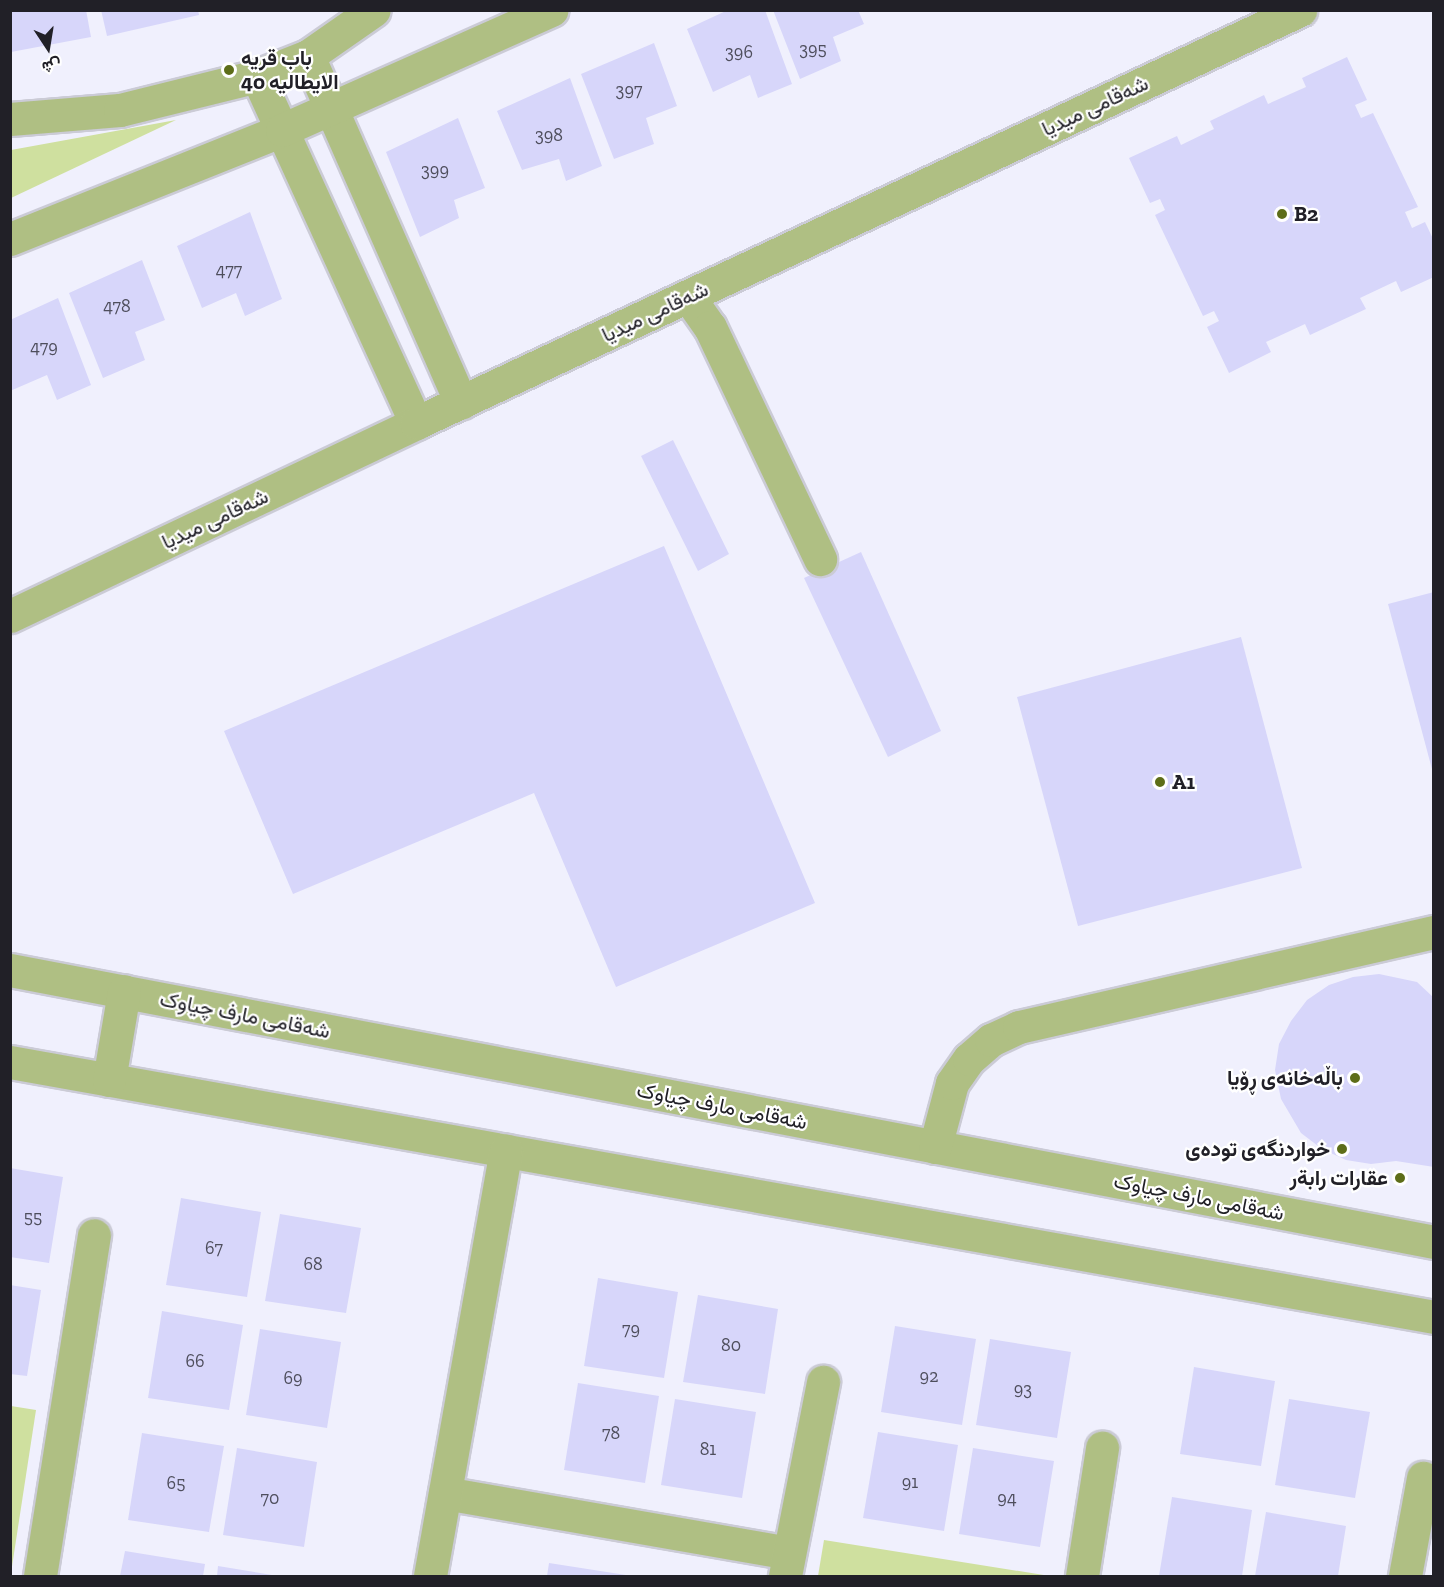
<!DOCTYPE html>
<meta charset="utf-8">
<style>
body{margin:0}
#map{position:relative;width:1444px;height:1587px;overflow:hidden;background:#f0f0fd;font-family:"Zilla Slab",Vazirmatn,serif}
div>[style]{position:absolute}
[style*='--x']{left:calc(var(--x)*1px);top:calc(var(--y)*1px);width:calc(var(--w)*1px);rotate:calc(var(--a)*1deg)}
.green>*{inset:0;background:#cfe09f}
.building>*{inset:0;background:#d7d6fa}
.roads{filter:drop-shadow(2px 0 #cbcbd6) drop-shadow(-2px 0 #cbcbd6) drop-shadow(0 2px #cbcbd6) drop-shadow(0 -2px #cbcbd6)}
.minor>*{height:33px;margin:-16.5px;padding:0 16.5px;transform-origin:16.5px;border-radius:16.5px;background:#afbf83}
.dots>*{width:16px;height:16px;translate:-50% -50%;box-sizing:border-box;border:3px solid #fff;border-radius:50%}
span{translate:-50% -50%;white-space:nowrap;text-align:center;line-height:1.15;-webkit-text-stroke:4.5px #fff;paint-order:stroke}
.number-label{font-size:18px;color:#4e4e5c}
.number-label span{-webkit-text-stroke-width:0}
.poi-label{font-size:21px;color:#212027;font-weight:700}
.left{translate:0 -50%;text-align:left}
.right{translate:-100% -50%;text-align:right}
.street-label{font-size:21px;color:#212027}
.frame{position:absolute;inset:0;border:12px solid #212027;pointer-events:none}
.north{position:absolute;left:18px;top:18px;width:60px;height:60px;-webkit-text-stroke:4px #fff;paint-order:stroke;rotate:168deg;font-size:16px;font-weight:700;line-height:24px;text-align:center;color:#212027}
.north::after{content:'';display:block;margin:auto;width:21px;height:27px;background:#212027;clip-path:polygon(50% 0,100% 100%,50% 72%,0 100%)}
</style>
<div id="map">
<div class="green">
<div style="clip-path:polygon(176px 120px,11px 198px,11px 150px)"></div>
<div style="clip-path:polygon(11px 1406px,36px 1410px,11px 1573px,10px 1406px)"></div>
<div style="clip-path:polygon(824px 1540px,1050px 1576px,818px 1576px)"></div>
</div>
<div class="building">
<div style="clip-path:polygon(10px 10px,86px 10px,91px 37px,11px 52px)"></div>
<div style="clip-path:polygon(101px 10px,198px 10px,199px 15px,107px 36px)"></div>
<div style="clip-path:polygon(728px 10px,765px 10px,792px 84px,758px 98px,750px 75px,713px 92px,687px 29px)"></div>
<div style="clip-path:polygon(773px 10px,858px 10px,864px 24px,833px 37px,841px 61px,800px 79px)"></div>
<div style="clip-path:polygon(654px 43px,677px 106px,646px 118px,654px 144px,614px 159px,581px 74px)"></div>
<div style="clip-path:polygon(1347px 57px,1367px 100px,1355px 105px,1361px 118px,1373px 113px,1418px 207px,1405px 212px,1412px 228px,1425px 222px,1434px 241px,1434px 277px,1401px 292px,1396px 281px,1360px 298px,1366px 309px,1310px 335px,1305px 324px,1266px 342px,1271px 352px,1229px 373px,1207px 327px,1219px 321px,1214px 311px,1203px 316px,1155px 215px,1165px 210px,1160px 199px,1150px 203px,1129px 158px,1177px 136px,1181px 145px,1214px 129px,1210px 121px,1264px 95px,1268px 104px,1306px 87px,1302px 78px)"></div>
<div style="clip-path:polygon(570px 78px,602px 166px,566px 181px,559px 159px,522px 170px,497px 111px)"></div>
<div style="clip-path:polygon(458px 118px,485px 188px,454px 200px,459px 218px,420px 237px,386px 152px)"></div>
<div style="clip-path:polygon(250px 212px,282px 299px,245px 316px,236px 293px,202px 308px,177px 246px)"></div>
<div style="clip-path:polygon(142px 260px,165px 320px,135px 332px,145px 360px,103px 378px,69px 293px)"></div>
<div style="clip-path:polygon(58px 298px,91px 385px,57px 400px,47px 375px,10px 391px,10px 320px)"></div>
<div style="clip-path:polygon(673px 440px,729px 554px,698px 571px,641px 456px)"></div>
<div style="clip-path:polygon(664px 546px,815px 903px,616px 987px,534px 793px,293px 894px,224px 731px)"></div>
<div style="clip-path:polygon(861px 552px,941px 731px,888px 757px,804px 578px)"></div>
<div style="clip-path:polygon(1434px 592px,1434px 773px,1433px 773px,1388px 604px)"></div>
<div style="clip-path:polygon(1241px 637px,1302px 868px,1078px 926px,1017px 697px)"></div>
<div style="clip-path:polygon(1379px 974px,1417px 982px,1434px 998px,1434px 1167px,1396px 1161px,1371px 1164px,1346px 1160px,1322px 1149px,1301px 1133px,1281px 1099px,1275px 1070px,1279px 1044px,1291px 1021px,1307px 1000px,1329px 985px,1353px 977px)"></div>
<div style="clip-path:polygon(10px 1168px,63px 1177px,49px 1263px,10px 1257px)"></div>
<div style="clip-path:polygon(181px 1198px,261px 1212px,247px 1297px,166px 1285px)"></div>
<div style="clip-path:polygon(280px 1214px,361px 1228px,346px 1313px,265px 1301px)"></div>
<div style="clip-path:polygon(598px 1278px,678px 1292px,664px 1378px,584px 1366px)"></div>
<div style="clip-path:polygon(10px 1285px,41px 1290px,27px 1376px,10px 1374px)"></div>
<div style="clip-path:polygon(698px 1295px,778px 1309px,765px 1394px,683px 1382px)"></div>
<div style="clip-path:polygon(162px 1311px,243px 1325px,229px 1410px,148px 1398px)"></div>
<div style="clip-path:polygon(895px 1326px,976px 1339px,962px 1425px,881px 1412px)"></div>
<div style="clip-path:polygon(260px 1329px,341px 1342px,327px 1428px,246px 1415px)"></div>
<div style="clip-path:polygon(990px 1339px,1071px 1352px,1057px 1438px,976px 1425px)"></div>
<div style="clip-path:polygon(1194px 1367px,1275px 1381px,1261px 1466px,1180px 1454px)"></div>
<div style="clip-path:polygon(578px 1383px,659px 1396px,645px 1483px,564px 1470px)"></div>
<div style="clip-path:polygon(675px 1399px,756px 1412px,742px 1498px,661px 1485px)"></div>
<div style="clip-path:polygon(1289px 1399px,1370px 1412px,1355px 1498px,1275px 1485px)"></div>
<div style="clip-path:polygon(878px 1432px,958px 1445px,944px 1531px,863px 1518px)"></div>
<div style="clip-path:polygon(142px 1433px,224px 1446px,209px 1532px,128px 1520px)"></div>
<div style="clip-path:polygon(237px 1448px,317px 1462px,304px 1547px,223px 1535px)"></div>
<div style="clip-path:polygon(973px 1448px,1054px 1461px,1040px 1547px,959px 1534px)"></div>
<div style="clip-path:polygon(1172px 1497px,1252px 1510px,1242px 1576px,1159px 1576px)"></div>
<div style="clip-path:polygon(1266px 1512px,1346px 1526px,1338px 1576px,1255px 1576px)"></div>
<div style="clip-path:polygon(125px 1551px,205px 1564px,203px 1576px,120px 1576px)"></div>
<div style="clip-path:polygon(549px 1563px,626px 1575px,626px 1576px,547px 1576px)"></div>
<div style="clip-path:polygon(218px 1566px,272px 1575px,272px 1576px,217px 1576px)"></div>
</div>
<div class="roads">
<div class="minor">
<div style="--x:308;--y:56;--w:379;--a:66.2"></div>
<div style="--x:257;--y:76;--w:382;--a:65.4"></div>
<div style="--x:10;--y:119;--w:110;--a:-4.7"></div>
<div style="--x:120;--y:110;--w:141;--a:-13.9"></div>
<div style="--x:257;--y:76;--w:55;--a:-21.4"></div>
<div style="--x:308;--y:56;--w:80;--a:-34.9"></div>
<div style="--x:10;--y:239;--w:293;--a:-21.8"></div>
<div style="--x:282;--y:130;--w:295;--a:-24"></div>
<div style="--x:688;--y:296;--w:38;--a:55"></div>
<div style="--x:710;--y:327;--w:257;--a:64.6"></div>
<div style="--x:10;--y:616;--w:450;--a:-25.4"></div>
<div style="--x:416;--y:423;--w:976;--a:-25.04"></div>
<div style="--x:10;--y:970;--w:1450;--a:10.81"></div>
<div style="--x:10;--y:1062;--w:1447;--a:10.15"></div>
<div style="--x:109;--y:1080;--w:90;--a:-80.4"></div>
<div style="--x:935;--y:1147;--w:66;--a:-75.1"></div>
<div style="--x:952;--y:1083;--w:29;--a:-55"></div>
<div style="--x:969;--y:1059;--w:29;--a:-41"></div>
<div style="--x:991;--y:1040;--w:31;--a:-25"></div>
<div style="--x:1019;--y:1027;--w:426;--a:-12.9"></div>
<div style="--x:445;--y:1493;--w:349;--a:9.9"></div>
<div style="--x:40;--y:1576;--w:345;--a:-81"></div>
<div style="--x:430;--y:1576;--w:432;--a:-79.9"></div>
<div style="--x:785;--y:1576;--w:198;--a:-78.9"></div>
<div style="--x:1082;--y:1576;--w:130;--a:-81.1"></div>
<div style="--x:1405;--y:1576;--w:100;--a:-79.6"></div>
</div>
</div>
<div class="dots">
<div style="left:229px;top:70px;background:#5d6d19"></div>
<div style="left:1282px;top:214px;background:#5d6d19"></div>
<div style="left:1160px;top:782px;background:#5d6d19"></div>
<div style="left:1355px;top:1078px;background:#5d6d19"></div>
<div style="left:1342px;top:1149px;background:#5d6d19"></div>
<div style="left:1400px;top:1178px;background:#5d6d19"></div>
</div>
<div class="number-label">
<span style="left:813px;top:49px">395</span>
<span style="left:739px;top:52px">396</span>
<span style="left:629px;top:90px">397</span>
<span style="left:549px;top:135px">398</span>
<span style="left:435px;top:170px">399</span>
<span style="left:229px;top:270px">477</span>
<span style="left:117px;top:306px">478</span>
<span style="left:44px;top:347px">479</span>
<span style="left:33px;top:1217px">55</span>
<span style="left:214px;top:1248px">67</span>
<span style="left:313px;top:1264px">68</span>
<span style="left:631px;top:1329px">79</span>
<span style="left:731px;top:1345px">80</span>
<span style="left:195px;top:1361px">66</span>
<span style="left:929px;top:1376px">92</span>
<span style="left:293px;top:1378px">69</span>
<span style="left:1023px;top:1389px">93</span>
<span style="left:611px;top:1433px">78</span>
<span style="left:708px;top:1449px">81</span>
<span style="left:910px;top:1482px">91</span>
<span style="left:176px;top:1483px">65</span>
<span style="left:270px;top:1498px">70</span>
<span style="left:1007px;top:1498px">94</span>
</div>
<div class="poi-label">
<span class="left" style="left:241px;top:70px">باب قريه<br>الايطاليه 40</span>
<span class="left" style="left:1294px;top:214px">B2</span>
<span class="left" style="left:1172px;top:782px">A1</span>
<span class="right" style="left:1343px;top:1078px">باڵەخانەی ڕۆیا</span>
<span class="right" style="left:1330px;top:1149px">خواردنگەی تودەی</span>
<span class="right" style="left:1388px;top:1178px">عقارات رابةر</span>
</div>
<div class="street-label">
<span style="left:1095px;top:106px;rotate:-25deg">شەقامی میدیا</span>
<span style="left:655px;top:312px;rotate:-25deg">شەقامی میدیا</span>
<span style="left:215px;top:519px;rotate:-25deg">شەقامی میدیا</span>
<span style="left:245px;top:1015px;rotate:11deg">شەقامی مارف چیاوک</span>
<span style="left:722px;top:1106px;rotate:11deg">شەقامی مارف چیاوک</span>
<span style="left:1199px;top:1197px;rotate:11deg">شەقامی مارف چیاوک</span>
</div>
<div class="frame"></div>
<div class="north">ش</div>
</div>
